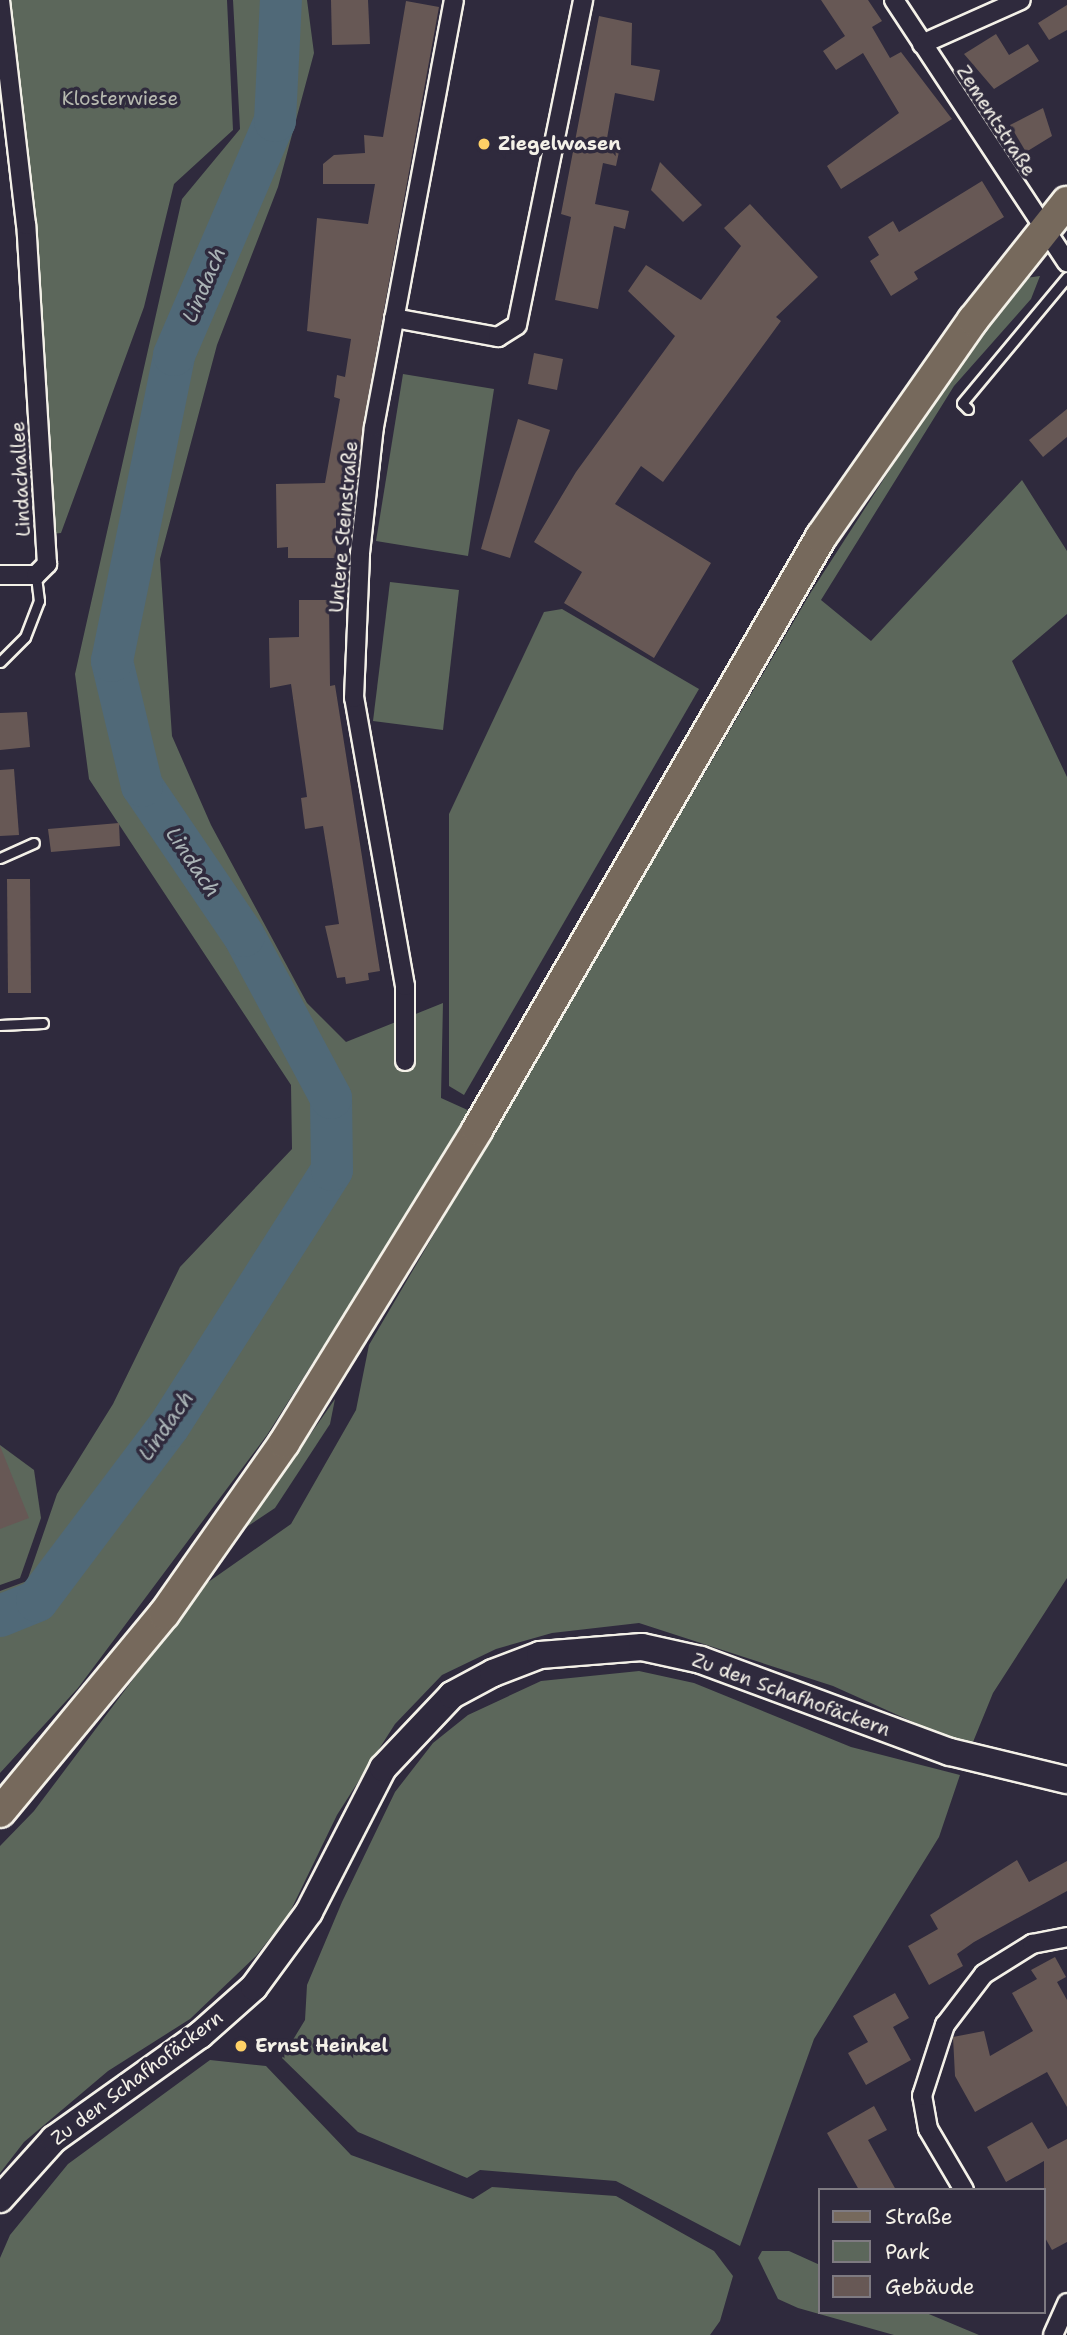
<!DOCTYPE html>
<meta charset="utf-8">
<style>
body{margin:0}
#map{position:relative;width:1067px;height:2335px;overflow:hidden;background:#2f2a3d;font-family:"Shantell Sans",sans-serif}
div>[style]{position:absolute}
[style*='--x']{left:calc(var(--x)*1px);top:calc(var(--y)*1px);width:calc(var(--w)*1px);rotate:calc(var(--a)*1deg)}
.green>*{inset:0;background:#5c675b}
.river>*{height:42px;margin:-21px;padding:0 21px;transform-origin:21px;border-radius:21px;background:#506978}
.building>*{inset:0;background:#675855}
.roads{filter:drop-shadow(2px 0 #f4f1e8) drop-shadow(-2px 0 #f4f1e8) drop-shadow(0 2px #f4f1e8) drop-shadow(0 -2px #f4f1e8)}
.lane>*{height:9px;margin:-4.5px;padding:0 4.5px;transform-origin:4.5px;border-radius:4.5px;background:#2f2a3d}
.street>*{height:18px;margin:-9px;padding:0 9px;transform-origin:9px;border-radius:9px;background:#2f2a3d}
.secondary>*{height:26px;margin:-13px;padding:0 13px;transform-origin:13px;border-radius:13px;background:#2f2a3d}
.primary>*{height:30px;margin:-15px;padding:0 15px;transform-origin:15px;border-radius:15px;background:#76695c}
.dots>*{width:19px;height:19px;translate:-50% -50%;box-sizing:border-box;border:4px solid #2f2a3d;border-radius:50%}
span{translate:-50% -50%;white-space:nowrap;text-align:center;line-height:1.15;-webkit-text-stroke:7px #2f2a3d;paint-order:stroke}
.park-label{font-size:19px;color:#b7bab0}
.street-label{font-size:19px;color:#f4f1e8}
.poi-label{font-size:19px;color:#f4f1e8;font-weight:700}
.left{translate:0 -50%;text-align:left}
.water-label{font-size:21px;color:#aab4b6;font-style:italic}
.legend{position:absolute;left:818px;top:2188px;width:228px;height:126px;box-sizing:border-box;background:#2f2a3d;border:2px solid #7e7a81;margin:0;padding:9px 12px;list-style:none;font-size:21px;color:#f4f1e8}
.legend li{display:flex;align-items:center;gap:14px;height:35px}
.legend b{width:35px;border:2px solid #7e7a81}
</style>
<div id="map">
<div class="green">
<div style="clip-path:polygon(5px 0,227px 0,233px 130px,174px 184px,144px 307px,61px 533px,51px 534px)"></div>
<div style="clip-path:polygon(233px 0,307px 0,314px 53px,278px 187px,217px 345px,160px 559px,172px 736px,211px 825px,307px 1003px,346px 1042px,443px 1003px,441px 1098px,472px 1112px,267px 1435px,78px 1688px,0 1773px,0 1591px,27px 1581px,57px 1494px,113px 1404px,180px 1267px,292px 1149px,291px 1085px,89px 779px,75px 674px,182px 199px,240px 129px)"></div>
<div style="clip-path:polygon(1040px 276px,1031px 299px,954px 386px,821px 600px,871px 641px,1022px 480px,1067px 551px,1067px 614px,1012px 661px,1067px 777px,1067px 1578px,993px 1693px,973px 1742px,951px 1739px,833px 1686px,639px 1623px,552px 1633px,496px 1649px,442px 1675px,395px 1724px,337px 1815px,289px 1914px,256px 1956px,190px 2019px,108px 2071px,24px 2142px,0 2173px,0 1846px,34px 1811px,204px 1585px,291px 1524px,356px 1410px,369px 1345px,811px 592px,949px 378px,1026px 278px)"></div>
<div style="clip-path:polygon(403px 374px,494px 389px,468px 556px,376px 541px)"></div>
<div style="clip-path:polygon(390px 582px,459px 590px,443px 730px,373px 721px)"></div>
<div style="clip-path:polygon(562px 609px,699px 689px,464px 1095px,449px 1086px,449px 814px,544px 612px)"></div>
<div style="clip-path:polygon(335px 1399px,330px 1424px,275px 1508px,245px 1528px)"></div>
<div style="clip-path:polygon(0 1445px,34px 1470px,41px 1518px,20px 1578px,0 1585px)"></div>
<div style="clip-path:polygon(639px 1671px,694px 1683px,851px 1747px,960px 1775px,939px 1837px,814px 2039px,740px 2246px,616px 2181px,480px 2170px,467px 2178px,358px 2132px,282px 2058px,305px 2020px,307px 1985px,342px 1902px,395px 1792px,433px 1743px,468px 1715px,541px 1681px)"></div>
<div style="clip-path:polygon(210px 2060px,266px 2066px,351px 2155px,473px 2199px,492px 2187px,616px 2196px,714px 2251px,733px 2276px,720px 2321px,710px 2335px,0 2335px,0 2258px,10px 2235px,68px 2164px)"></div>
<div style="clip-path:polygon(762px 2251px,789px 2251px,820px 2265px,820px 2312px,924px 2312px,979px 2335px,894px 2335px,798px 2308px,778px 2299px,758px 2258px)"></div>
</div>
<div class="river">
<div style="--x:0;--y:1616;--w:40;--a:-22"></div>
<div style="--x:37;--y:1601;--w:219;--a:-53"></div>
<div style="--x:169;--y:1426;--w:303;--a:-57.5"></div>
<div style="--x:332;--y:1170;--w:72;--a:-90.8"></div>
<div style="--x:331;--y:1098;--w:184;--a:-118.2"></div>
<div style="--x:244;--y:936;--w:181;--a:-124.2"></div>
<div style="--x:142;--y:786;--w:129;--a:-103.5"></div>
<div style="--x:112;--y:661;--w:312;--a:-78.5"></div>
<div style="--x:174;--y:355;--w:255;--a:-66.7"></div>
<div style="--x:275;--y:121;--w:121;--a:-87.2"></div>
</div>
<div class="building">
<div style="clip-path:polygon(331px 0,368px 0,370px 44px,332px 45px)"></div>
<div style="clip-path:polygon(821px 0,868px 0,882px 21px,872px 27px,890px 58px,901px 52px,952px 119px,841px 189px,827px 166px,899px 113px,863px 53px,836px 70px,823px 51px,845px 36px)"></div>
<div style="clip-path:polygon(406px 1px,439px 7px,363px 425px,353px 510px,336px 510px,336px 558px,288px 558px,288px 547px,277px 548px,276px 484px,325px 483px,340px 399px,334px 397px,337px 375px,345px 377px,351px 339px,307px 331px,317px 218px,368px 224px,375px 184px,323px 184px,323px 164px,334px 155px,365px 153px,364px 135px,383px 137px)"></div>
<div style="clip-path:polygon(1067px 5px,1067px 30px,1049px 40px,1038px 23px)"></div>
<div style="clip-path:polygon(599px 16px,632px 23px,631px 65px,660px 70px,654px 101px,615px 93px,606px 144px,620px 147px,616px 166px,603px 163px,595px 204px,629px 211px,625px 229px,614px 226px,598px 309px,555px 300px,571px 217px,561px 214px)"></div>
<div style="clip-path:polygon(996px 34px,1009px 55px,1028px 44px,1039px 61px,994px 89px,964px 54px)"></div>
<div style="clip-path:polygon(1043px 108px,1052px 136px,1026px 152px,1010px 125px)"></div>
<div style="clip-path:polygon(660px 162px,702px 205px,683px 222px,651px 190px)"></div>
<div style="clip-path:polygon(982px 181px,1004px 217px,914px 272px,918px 279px,891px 296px,870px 261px,879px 255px,868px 237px,893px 221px,899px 232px)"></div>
<div style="clip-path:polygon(750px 204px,818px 277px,776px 317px,781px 321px,663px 482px,641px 466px,615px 504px,711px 563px,654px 658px,564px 603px,582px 572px,534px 542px,576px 472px,675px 336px,628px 291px,646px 265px,701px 300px,741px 246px,724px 228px)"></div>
<div style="clip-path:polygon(534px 353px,563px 359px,557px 390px,528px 384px)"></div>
<div style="clip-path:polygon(1067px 409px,1067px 437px,1043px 457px,1029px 440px)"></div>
<div style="clip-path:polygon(518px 419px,550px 430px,510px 558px,481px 549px)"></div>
<div style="clip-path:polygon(299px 600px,329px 600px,330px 686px,335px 685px,380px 971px,368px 973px,369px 980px,346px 984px,345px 977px,337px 978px,325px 926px,339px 924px,323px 826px,305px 829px,301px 798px,307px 797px,291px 684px,270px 688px,269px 638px,299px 637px)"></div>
<div style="clip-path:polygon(27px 712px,30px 747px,0 750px,0 713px)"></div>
<div style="clip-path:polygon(14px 769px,19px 835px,0 836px,0 770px)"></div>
<div style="clip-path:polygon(119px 823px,120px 846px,51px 852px,48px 829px)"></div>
<div style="clip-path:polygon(7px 879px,30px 879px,31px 993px,8px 993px)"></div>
<div style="clip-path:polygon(0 1446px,29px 1518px,0 1529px)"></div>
<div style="clip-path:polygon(1017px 1860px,1029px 1882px,1067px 1861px,1067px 1891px,974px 1942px,957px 1954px,963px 1966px,929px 1985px,908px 1946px,938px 1929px,930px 1915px)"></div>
<div style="clip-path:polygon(1055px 1957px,1066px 1977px,1057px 1982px,1067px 2000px,1067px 2107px,1047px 2072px,975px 2112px,955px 2076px,953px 2037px,984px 2031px,990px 2056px,1033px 2031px,1012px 1993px,1037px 1979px,1031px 1970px)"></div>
<div style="clip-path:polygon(895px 1993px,909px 2018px,893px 2027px,911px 2060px,866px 2085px,848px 2053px,868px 2042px,853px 2016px)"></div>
<div style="clip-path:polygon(874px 2106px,887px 2130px,868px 2140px,896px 2190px,859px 2190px,827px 2133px)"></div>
<div style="clip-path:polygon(1032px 2122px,1048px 2149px,1067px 2139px,1067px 2242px,1052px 2250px,1044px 2236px,1044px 2161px,1006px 2182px,987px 2147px)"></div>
</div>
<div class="roads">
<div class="lane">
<div style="--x:968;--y:409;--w:8;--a:-135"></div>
<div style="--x:962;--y:403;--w:164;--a:-50.2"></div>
<div style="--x:0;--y:662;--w:35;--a:-45"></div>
<div style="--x:25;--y:637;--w:39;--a:-69"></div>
<div style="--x:39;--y:601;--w:26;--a:-97"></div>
<div style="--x:0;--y:858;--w:37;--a:-24"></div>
<div style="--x:0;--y:1025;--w:43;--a:-2.7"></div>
</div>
<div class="street">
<div style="--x:894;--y:0;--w:314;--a:56.6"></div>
<div style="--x:922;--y:44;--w:108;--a:-24"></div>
<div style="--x:394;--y:318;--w:106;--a:10.4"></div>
<div style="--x:498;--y:337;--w:22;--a:-32"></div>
<div style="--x:517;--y:325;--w:332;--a:-78.5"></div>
<div style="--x:0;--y:575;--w:36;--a:0"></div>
<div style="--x:36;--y:575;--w:16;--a:-45"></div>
<div style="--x:47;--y:564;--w:340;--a:-93.5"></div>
<div style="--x:26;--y:225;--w:226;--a:-96.6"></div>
<div style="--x:405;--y:1061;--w:75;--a:-90"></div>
<div style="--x:405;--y:986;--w:292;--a:-100"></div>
<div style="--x:354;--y:698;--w:145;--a:-87.6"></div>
<div style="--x:360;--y:553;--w:127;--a:-83.7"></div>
<div style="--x:374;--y:427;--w:434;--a:-79.4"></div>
<div style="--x:964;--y:2190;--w:71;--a:-120.5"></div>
<div style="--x:928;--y:2129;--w:34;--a:-100"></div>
<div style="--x:922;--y:2096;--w:75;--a:-72.1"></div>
<div style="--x:945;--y:2025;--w:64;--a:-52.6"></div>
<div style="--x:984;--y:1974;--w:57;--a:-32"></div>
<div style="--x:1032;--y:1944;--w:36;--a:-11"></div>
<div style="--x:1053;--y:2335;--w:35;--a:-66"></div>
</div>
<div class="secondary">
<div style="--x:0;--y:2199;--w:81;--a:-48"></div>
<div style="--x:54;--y:2139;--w:179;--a:-35.5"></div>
<div style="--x:200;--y:2035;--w:72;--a:-41.6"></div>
<div style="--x:254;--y:1987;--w:93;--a:-53.7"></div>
<div style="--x:309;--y:1912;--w:162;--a:-62.8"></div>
<div style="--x:383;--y:1768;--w:100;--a:-46.6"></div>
<div style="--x:452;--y:1695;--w:47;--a:-28.2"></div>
<div style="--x:493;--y:1673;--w:50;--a:-21"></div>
<div style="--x:540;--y:1655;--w:102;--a:-4.5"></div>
<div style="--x:642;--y:1647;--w:60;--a:12.4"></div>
<div style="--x:701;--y:1660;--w:265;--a:20.3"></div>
<div style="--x:950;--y:1752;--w:120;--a:13.5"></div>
</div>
<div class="primary">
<div style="--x:0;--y:1812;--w:257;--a:-50.4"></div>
<div style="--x:164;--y:1614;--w:209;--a:-54.9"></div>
<div style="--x:284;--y:1443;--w:368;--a:-58.3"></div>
<div style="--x:477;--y:1130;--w:686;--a:-59.88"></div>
<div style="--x:821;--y:537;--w:265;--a:-55"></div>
<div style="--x:973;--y:320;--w:151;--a:-51.5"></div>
</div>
</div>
<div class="dots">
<div style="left:484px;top:144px;background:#ffd166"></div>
<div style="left:241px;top:2046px;background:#ffd166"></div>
</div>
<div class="park-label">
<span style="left:120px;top:99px">Klosterwiese</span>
</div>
<div class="street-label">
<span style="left:996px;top:121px;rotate:57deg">Zementstraße</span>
<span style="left:21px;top:479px;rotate:-93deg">Lindachallee</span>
<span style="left:344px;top:527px;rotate:-85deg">Untere Steinstraße</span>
<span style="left:791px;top:1695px;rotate:20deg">Zu den Schafhofäckern</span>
<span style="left:137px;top:2078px;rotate:-37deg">Zu den Schafhofäckern</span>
</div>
<div class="poi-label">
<span class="left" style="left:498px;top:144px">Ziegelwasen</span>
<span class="left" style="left:255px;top:2046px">Ernst Heinkel</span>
</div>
<div class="water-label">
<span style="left:204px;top:285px;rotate:-67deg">Lindach</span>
<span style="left:193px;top:862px;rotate:56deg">Lindach</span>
<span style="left:166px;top:1426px;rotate:-55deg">Lindach</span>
</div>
<ul class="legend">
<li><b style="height:9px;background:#76695c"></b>Straße</li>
<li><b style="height:19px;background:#5c675b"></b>Park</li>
<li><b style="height:19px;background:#675855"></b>Gebäude</li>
</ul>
</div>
